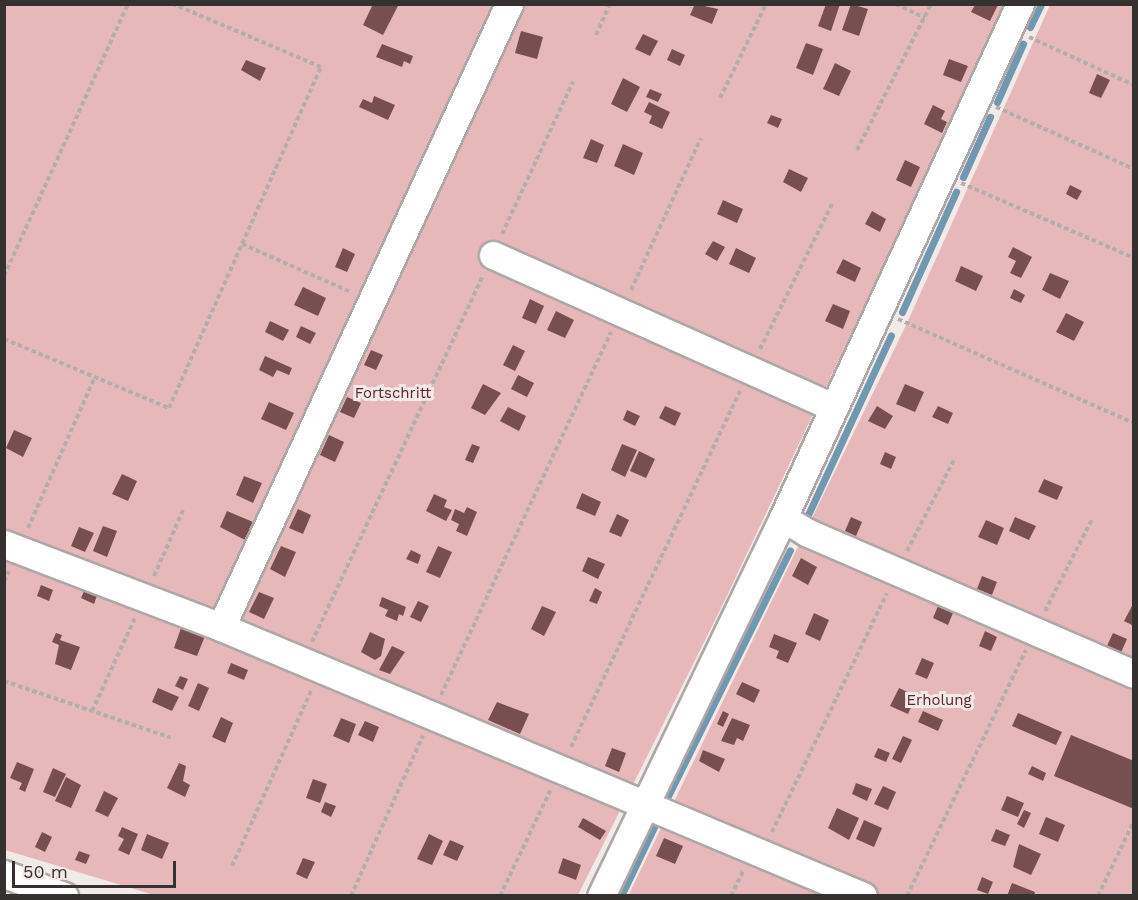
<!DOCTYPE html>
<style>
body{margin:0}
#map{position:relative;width:1138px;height:900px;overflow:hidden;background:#f2e9e9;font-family:"Work Sans",sans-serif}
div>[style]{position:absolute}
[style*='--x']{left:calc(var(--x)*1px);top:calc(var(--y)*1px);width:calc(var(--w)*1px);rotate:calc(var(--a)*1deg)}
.green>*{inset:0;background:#e7b8ba}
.stream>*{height:7px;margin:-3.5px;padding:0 3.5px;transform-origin:3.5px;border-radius:3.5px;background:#7098af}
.building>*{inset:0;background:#784f51}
.path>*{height:4px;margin-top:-2px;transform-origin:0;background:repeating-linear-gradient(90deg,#b4adad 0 4.5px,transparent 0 7.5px)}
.roads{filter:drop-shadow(2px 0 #afa7a7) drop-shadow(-2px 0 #afa7a7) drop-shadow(0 2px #afa7a7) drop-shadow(0 -2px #afa7a7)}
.minor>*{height:27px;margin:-13.5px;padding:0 13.5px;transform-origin:13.5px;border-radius:13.5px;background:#fff}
span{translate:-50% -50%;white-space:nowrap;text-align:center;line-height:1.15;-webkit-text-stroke:6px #f2e9e9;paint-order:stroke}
.park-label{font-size:15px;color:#5e242b}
.frame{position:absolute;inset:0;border:6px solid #353131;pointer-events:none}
.scale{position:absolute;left:12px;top:861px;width:164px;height:27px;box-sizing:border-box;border:3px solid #353131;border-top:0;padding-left:8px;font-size:18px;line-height:21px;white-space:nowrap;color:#353131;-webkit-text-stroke:4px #f2e9e9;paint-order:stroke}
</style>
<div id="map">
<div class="green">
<div style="clip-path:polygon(4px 5px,1007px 5px,724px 602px,578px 895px,154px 895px,5px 850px)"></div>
<div style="clip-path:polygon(1050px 5px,1133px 5px,1133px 895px,628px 896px,907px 323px)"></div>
</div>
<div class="stream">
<div style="--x:1030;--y:27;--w:25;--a:-64"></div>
<div style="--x:997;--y:102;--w:64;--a:-65.9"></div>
<div style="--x:963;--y:177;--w:66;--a:-65.8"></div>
<div style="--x:902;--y:312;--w:132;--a:-65.8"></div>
<div style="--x:807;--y:517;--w:200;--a:-65.2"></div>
<div style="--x:665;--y:802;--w:281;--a:-63.6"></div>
<div style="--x:621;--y:896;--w:81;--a:-64.4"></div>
</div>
<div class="building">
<div style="clip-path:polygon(373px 4px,399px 4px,383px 35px,363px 25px)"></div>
<div style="clip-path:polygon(695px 4px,718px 9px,712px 24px,690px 15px)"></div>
<div style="clip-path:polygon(826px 4px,840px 4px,831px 31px,818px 26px)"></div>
<div style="clip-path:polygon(851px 4px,868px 9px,859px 36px,842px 30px)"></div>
<div style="clip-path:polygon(975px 5px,998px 5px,990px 21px,971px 12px)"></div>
<div style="clip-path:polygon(521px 31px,543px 37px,537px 59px,515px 53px)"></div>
<div style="clip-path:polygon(643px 34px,658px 41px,650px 56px,635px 49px)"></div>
<div style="clip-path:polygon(806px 43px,823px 49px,813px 75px,796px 68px)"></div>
<div style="clip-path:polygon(382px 44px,413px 56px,410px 64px,404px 61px,402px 67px,376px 57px)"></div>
<div style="clip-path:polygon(672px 49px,685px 55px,680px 66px,667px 60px)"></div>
<div style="clip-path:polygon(949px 59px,968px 66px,961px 82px,943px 75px)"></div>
<div style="clip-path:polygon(246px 60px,266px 68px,260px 81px,241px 70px)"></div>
<div style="clip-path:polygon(835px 63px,851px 71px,839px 96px,823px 89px)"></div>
<div style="clip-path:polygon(1097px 74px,1110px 80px,1101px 98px,1089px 93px)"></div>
<div style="clip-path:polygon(623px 78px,640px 87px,627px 112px,611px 104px)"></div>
<div style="clip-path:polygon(650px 89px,662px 94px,658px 102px,646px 97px)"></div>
<div style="clip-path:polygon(374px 96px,395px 105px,388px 120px,359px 107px,363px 99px,372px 103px)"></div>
<div style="clip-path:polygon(649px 102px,670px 112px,662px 129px,649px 123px,652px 116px,644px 112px)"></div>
<div style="clip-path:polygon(933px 105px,945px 111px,941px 119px,947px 122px,942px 133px,924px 124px)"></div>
<div style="clip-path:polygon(771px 115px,782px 119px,778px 128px,767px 123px)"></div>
<div style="clip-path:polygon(591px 139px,604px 145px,597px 163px,583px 158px)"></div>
<div style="clip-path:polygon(623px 144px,643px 153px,634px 175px,614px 166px)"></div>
<div style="clip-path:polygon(905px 160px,920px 167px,911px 187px,896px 180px)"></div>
<div style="clip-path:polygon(789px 169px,808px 178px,801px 192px,783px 182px)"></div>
<div style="clip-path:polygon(1070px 185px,1082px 191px,1077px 200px,1066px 194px)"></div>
<div style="clip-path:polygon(723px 200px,743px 209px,737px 223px,717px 214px)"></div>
<div style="clip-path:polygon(872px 211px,886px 219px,880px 232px,865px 224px)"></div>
<div style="clip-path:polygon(713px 241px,725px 247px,717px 261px,705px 254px)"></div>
<div style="clip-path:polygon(1013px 247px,1032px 257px,1021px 278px,1010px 273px,1016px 261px,1008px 257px)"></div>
<div style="clip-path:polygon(343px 248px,355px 254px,347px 272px,335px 267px)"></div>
<div style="clip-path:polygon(736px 248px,756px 258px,749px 273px,729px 264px)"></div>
<div style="clip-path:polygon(843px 259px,861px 268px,855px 282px,836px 273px)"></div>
<div style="clip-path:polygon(961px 266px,983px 276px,976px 291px,955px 281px)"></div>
<div style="clip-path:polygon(1050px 273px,1069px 281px,1060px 299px,1042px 290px)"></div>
<div style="clip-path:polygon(303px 287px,326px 298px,318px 316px,294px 305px)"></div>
<div style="clip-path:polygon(1014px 289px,1025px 295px,1021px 303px,1010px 298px)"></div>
<div style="clip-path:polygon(530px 299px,544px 306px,536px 324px,522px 318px)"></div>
<div style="clip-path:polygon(833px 304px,850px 311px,843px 329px,825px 321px)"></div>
<div style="clip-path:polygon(556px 311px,574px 320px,565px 338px,547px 330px)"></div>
<div style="clip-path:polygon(1066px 313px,1084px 322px,1074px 341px,1056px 332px)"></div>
<div style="clip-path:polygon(270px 321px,289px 330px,283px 341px,265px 332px)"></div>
<div style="clip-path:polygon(301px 326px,316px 333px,310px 344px,296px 337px)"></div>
<div style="clip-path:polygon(513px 345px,525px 351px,515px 371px,503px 365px)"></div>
<div style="clip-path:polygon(371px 350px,383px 355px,376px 370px,364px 365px)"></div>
<div style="clip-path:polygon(265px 356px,292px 368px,289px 375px,277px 370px,273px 377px,259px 370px)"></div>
<div style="clip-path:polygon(518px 375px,534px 383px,527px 397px,511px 389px)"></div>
<div style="clip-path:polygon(483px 384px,501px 393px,485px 415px,471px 408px)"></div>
<div style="clip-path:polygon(905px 384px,924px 392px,915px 412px,896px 404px)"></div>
<div style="clip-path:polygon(347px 397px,361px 403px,354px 418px,340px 412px)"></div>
<div style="clip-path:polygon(269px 402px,294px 413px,286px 430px,261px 419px)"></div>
<div style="clip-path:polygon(665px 406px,681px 413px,675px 426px,659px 418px)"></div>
<div style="clip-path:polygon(877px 406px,893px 416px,885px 429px,868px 421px)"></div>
<div style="clip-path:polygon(938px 406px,953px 413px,948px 424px,932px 417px)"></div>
<div style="clip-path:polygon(508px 407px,526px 416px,519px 431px,500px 421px)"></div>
<div style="clip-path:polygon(627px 410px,640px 416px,635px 426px,623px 420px)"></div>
<div style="clip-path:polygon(14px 430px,32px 438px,23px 457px,6px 448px)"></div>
<div style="clip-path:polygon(329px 435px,344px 442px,335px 462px,320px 455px)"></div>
<div style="clip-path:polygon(472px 444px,480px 447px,473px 463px,465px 460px)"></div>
<div style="clip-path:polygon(622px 444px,637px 450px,625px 477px,611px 470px)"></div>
<div style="clip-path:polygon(639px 451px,655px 459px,646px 478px,630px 471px)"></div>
<div style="clip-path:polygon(885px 452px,896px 457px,891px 469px,880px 464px)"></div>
<div style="clip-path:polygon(122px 474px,137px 481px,128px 501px,112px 494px)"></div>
<div style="clip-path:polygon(244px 476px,262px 483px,253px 503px,236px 495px)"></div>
<div style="clip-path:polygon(1044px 479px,1063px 487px,1057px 500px,1038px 492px)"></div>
<div style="clip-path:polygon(582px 493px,601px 502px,595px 516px,576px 508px)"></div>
<div style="clip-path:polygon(434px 494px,447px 500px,444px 507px,452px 510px,446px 521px,426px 511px)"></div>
<div style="clip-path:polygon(467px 507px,477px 512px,467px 536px,456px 531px,459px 524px,451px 520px,455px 509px,464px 513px)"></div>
<div style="clip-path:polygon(298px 509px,311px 515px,303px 534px,289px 528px)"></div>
<div style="clip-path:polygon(227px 511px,253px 522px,245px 540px,220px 527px)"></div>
<div style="clip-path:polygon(617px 514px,629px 520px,621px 537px,609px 532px)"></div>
<div style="clip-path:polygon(851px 517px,862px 522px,856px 536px,845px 531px)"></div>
<div style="clip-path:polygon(1015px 517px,1036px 526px,1029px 540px,1009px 531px)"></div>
<div style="clip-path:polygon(986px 520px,1004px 528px,997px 545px,978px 537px)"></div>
<div style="clip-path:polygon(103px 526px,117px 531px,107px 557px,93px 551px)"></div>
<div style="clip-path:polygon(79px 527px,94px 533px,85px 552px,71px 546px)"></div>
<div style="clip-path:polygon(281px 546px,296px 552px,285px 577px,270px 569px)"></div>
<div style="clip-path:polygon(438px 546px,452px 552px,440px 578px,426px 572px)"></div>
<div style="clip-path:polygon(411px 550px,421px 555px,418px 564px,406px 559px)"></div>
<div style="clip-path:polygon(588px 557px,605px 564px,598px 579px,582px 571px)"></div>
<div style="clip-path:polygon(801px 558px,817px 567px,808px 585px,792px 576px)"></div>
<div style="clip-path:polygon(982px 576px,997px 582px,992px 595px,977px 589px)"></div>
<div style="clip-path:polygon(41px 585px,53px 590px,49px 601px,37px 596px)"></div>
<div style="clip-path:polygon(86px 587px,98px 593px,94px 604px,81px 598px)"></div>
<div style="clip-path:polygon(595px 588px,602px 592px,597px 604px,589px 601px)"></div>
<div style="clip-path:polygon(259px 592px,274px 598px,264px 619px,249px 612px)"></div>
<div style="clip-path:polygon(382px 597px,406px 607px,403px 616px,399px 614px,397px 621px,385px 616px,388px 610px,379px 606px)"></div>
<div style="clip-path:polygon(418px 601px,429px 606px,421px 622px,410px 617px)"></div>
<div style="clip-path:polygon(542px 606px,556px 612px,544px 636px,531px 629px)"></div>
<div style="clip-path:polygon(938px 606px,953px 613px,948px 625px,933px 618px)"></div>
<div style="clip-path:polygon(1132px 606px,1134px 607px,1134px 626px,1124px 621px)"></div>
<div style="clip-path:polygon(814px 613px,829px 620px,820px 641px,805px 634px)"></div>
<div style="clip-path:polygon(181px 628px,205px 636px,197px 656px,174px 648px)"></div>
<div style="clip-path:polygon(985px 631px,997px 637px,991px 651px,979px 646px)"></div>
<div style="clip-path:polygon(370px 632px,385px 639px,381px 656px,375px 660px,361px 652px)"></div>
<div style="clip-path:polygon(56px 633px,62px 635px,60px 640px,80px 647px,71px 670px,55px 664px,59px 645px,52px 642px)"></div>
<div style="clip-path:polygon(1113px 633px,1127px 639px,1119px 657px,1105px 650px)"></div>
<div style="clip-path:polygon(774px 634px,797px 643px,788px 663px,776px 658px,779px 651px,769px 647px)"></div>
<div style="clip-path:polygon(392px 646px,405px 652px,390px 674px,379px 670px)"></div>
<div style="clip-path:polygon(922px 658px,934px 663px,927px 679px,915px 674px)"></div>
<div style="clip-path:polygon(231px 663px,248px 670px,244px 680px,227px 673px)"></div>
<div style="clip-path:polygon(180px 676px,188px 679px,183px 690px,175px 686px)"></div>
<div style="clip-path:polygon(742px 682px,760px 690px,754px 703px,736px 694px)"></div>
<div style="clip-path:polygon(198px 683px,209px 688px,199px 711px,188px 706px)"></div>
<div style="clip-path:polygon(158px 688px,179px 697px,172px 711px,152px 702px)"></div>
<div style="clip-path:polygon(899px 688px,916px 696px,908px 714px,890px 706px)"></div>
<div style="clip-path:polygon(497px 702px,529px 714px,520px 734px,488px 720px)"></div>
<div style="clip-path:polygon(723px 711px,729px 714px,723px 727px,717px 724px)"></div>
<div style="clip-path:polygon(923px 711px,943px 720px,938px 731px,918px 722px)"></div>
<div style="clip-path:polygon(1018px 713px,1062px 732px,1056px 745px,1012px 726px)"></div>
<div style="clip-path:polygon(221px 717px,233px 723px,225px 743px,212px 737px)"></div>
<div style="clip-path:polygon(341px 718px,356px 724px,349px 743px,333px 736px)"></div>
<div style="clip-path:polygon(732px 718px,750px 725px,743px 741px,737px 738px,734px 745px,721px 741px)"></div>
<div style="clip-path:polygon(365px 721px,379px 727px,373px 742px,358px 735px)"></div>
<div style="clip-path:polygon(1071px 735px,1134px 761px,1134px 809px,1054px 776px)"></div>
<div style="clip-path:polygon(903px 736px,912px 740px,901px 763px,892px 759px)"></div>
<div style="clip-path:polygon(612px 748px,626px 753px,619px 772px,605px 766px)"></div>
<div style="clip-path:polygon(878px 748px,890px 753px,886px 762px,874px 757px)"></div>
<div style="clip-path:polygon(703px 750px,725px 759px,719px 772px,699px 761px)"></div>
<div style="clip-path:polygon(17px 762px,34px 769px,25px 792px,19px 789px,22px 783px,10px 778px)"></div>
<div style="clip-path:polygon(179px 763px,186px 766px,183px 781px,190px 785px,185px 797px,167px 788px)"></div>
<div style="clip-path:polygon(1032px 766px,1046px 773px,1043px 781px,1028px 774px)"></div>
<div style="clip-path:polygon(53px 768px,66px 774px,55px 797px,43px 792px)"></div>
<div style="clip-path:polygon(66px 777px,81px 785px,71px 808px,55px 801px)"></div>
<div style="clip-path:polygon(313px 779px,327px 784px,320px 803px,306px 798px)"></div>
<div style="clip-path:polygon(856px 783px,872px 789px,867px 801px,852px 794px)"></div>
<div style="clip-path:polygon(883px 786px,896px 792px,888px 810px,874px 804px)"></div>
<div style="clip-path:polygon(104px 791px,118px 798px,108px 817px,95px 811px)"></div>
<div style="clip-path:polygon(1007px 796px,1024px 803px,1018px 817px,1001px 810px)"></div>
<div style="clip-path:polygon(325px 802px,336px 806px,331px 817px,321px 812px)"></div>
<div style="clip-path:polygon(837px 808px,859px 818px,849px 840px,828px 828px)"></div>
<div style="clip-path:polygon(1024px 810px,1031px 813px,1024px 828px,1017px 824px)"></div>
<div style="clip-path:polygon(1046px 817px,1065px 825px,1058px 842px,1039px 834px)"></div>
<div style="clip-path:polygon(583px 818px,606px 831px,600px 840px,578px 827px)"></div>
<div style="clip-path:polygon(864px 820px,882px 828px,874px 847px,856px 839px)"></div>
<div style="clip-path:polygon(122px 827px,138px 834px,129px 855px,118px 850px,124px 839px,118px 836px)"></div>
<div style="clip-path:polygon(996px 829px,1010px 835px,1005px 846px,991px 841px)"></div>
<div style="clip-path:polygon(42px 832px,52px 837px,45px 852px,35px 847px)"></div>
<div style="clip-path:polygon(147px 834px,169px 843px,162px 859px,141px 850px)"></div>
<div style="clip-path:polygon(429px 834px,443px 841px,432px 865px,417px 859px)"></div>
<div style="clip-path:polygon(664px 838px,683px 846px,675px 864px,656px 856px)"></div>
<div style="clip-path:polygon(450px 840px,464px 846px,457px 861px,443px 855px)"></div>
<div style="clip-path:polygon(1019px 844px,1041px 854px,1031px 875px,1013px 867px)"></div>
<div style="clip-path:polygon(79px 851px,90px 855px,86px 864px,75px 860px)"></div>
<div style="clip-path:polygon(303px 858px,315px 862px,307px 879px,296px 874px)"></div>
<div style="clip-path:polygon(563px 858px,581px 865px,576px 880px,558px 873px)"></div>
<div style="clip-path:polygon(982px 877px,993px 882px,988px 894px,977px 890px)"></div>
<div style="clip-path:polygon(1012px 883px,1035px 892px,1034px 896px,1007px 896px)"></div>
</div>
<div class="path">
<div style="--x:896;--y:4;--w:32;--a:26"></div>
<div style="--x:596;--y:35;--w:34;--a:-66"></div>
<div style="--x:1029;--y:37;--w:115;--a:24.6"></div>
<div style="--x:720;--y:98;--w:105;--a:-63.9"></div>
<div style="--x:996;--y:107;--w:151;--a:24.2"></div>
<div style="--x:857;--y:150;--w:164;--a:-63.1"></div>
<div style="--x:961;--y:183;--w:189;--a:23.4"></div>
<div style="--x:502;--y:234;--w:168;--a:-65"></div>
<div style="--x:242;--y:244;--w:119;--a:23.8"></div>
<div style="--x:4;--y:276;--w:299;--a:-65.5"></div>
<div style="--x:631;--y:290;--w:167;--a:-65.3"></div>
<div style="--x:898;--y:319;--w:258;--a:23.8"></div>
<div style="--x:4;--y:339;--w:179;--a:22.7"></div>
<div style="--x:169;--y:408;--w:373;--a:-66"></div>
<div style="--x:321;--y:67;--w:161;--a:-156.9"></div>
<div style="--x:760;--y:349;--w:164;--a:-63.6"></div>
<div style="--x:28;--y:528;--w:163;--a:-66.1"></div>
<div style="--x:907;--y:551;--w:105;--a:-62.7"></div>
<div style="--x:154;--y:576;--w:74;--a:-66.2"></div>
<div style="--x:4;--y:581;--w:11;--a:-63"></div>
<div style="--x:1045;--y:611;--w:103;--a:-62.9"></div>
<div style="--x:312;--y:642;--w:404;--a:-65"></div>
<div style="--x:4;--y:681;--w:176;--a:18.8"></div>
<div style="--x:441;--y:695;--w:401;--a:-64.9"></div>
<div style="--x:92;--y:711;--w:102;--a:-65.2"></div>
<div style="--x:571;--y:747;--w:394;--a:-64.6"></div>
<div style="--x:772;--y:832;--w:265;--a:-64.3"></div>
<div style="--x:232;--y:866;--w:194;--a:-65.7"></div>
<div style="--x:351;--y:896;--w:176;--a:-65.9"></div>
<div style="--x:500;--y:896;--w:119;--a:-64.5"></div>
<div style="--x:731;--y:896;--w:28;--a:-64"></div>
<div style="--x:907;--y:896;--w:273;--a:-64.2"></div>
<div style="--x:1098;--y:896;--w:83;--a:-64.4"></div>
</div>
<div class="roads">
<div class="minor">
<div style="--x:493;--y:255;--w:372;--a:24.1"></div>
<div style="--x:783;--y:518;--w:27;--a:31"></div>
<div style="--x:806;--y:532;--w:357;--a:23.4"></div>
<div style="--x:4;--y:544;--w:232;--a:20.9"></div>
<div style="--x:221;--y:627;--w:696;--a:22.73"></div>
<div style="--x:221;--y:627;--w:686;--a:-65.19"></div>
<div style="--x:4;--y:874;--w:64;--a:20.1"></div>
<div style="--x:601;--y:896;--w:420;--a:-64.3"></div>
<div style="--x:783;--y:518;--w:566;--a:-65.25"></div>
</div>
</div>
<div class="park-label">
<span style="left:393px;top:394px">Fortschritt</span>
<span style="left:939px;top:701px">Erholung</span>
</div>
<div class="frame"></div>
<div class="scale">50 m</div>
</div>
